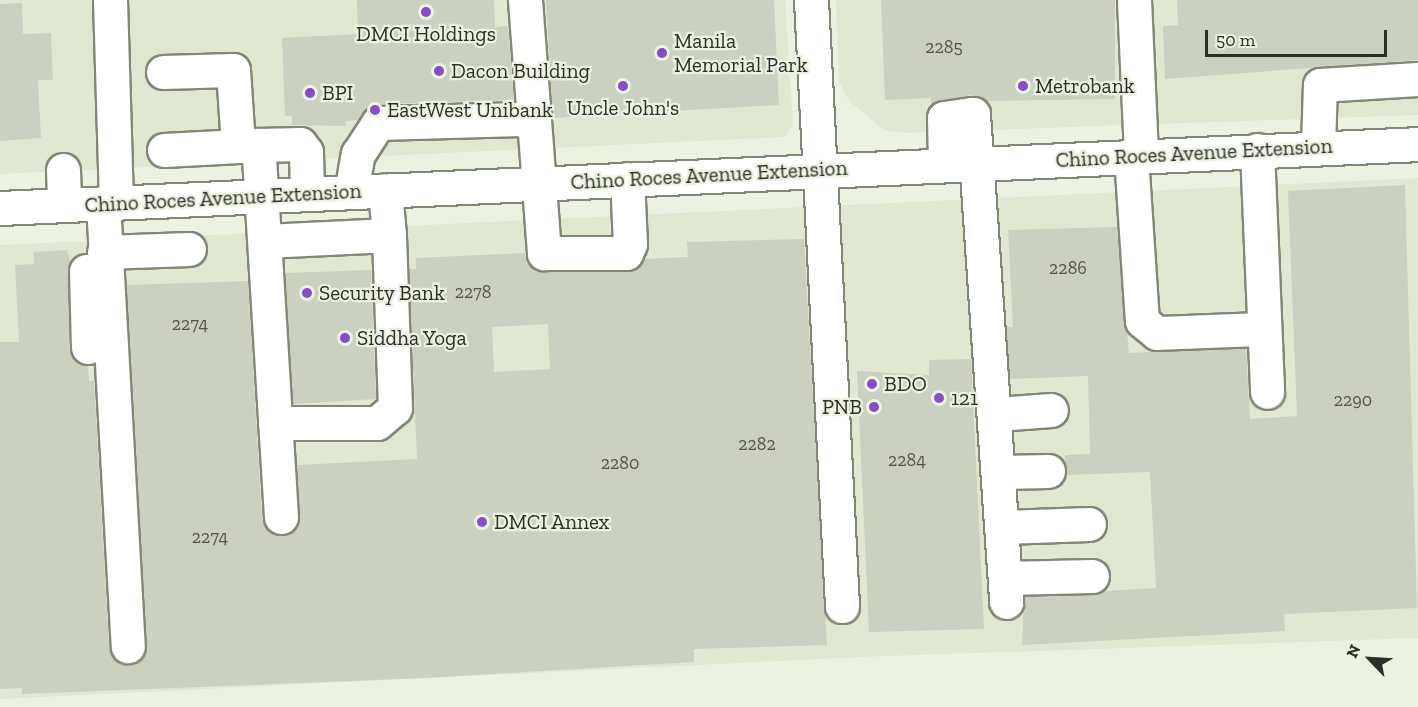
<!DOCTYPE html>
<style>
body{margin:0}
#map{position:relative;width:1418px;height:707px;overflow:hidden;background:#ecf2e2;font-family:"Zilla Slab",serif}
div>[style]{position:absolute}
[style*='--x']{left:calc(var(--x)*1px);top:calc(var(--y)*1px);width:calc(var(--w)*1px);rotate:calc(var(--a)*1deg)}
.built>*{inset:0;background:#e0e8d1}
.building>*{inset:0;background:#cbd0c0}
.roads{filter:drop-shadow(2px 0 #828778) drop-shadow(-2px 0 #828778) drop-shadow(0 2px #828778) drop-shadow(0 -2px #828778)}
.minor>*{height:33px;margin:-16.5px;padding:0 16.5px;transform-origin:16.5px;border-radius:16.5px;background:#fff}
.major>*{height:33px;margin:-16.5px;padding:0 16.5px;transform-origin:16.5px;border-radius:16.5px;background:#fff}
.dots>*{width:16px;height:16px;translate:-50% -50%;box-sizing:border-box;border:3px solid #ecf2e2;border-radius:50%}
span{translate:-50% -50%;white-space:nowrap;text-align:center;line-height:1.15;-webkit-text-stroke:4.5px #ecf2e2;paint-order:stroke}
.number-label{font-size:18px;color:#54564e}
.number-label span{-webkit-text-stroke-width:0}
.poi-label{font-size:21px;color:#2c2e28}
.left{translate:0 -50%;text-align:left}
.right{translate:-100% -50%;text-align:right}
.street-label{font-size:21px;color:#2c2e28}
.north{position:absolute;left:1340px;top:629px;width:60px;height:60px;-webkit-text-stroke:4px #ecf2e2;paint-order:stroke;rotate:295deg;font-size:16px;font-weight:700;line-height:24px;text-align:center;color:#2c2e28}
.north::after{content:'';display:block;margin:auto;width:21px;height:27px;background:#2c2e28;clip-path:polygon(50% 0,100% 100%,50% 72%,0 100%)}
.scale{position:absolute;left:1205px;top:30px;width:182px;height:27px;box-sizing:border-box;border:3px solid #2c2e28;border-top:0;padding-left:8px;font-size:18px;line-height:21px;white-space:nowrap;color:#2c2e28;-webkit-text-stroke:4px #ecf2e2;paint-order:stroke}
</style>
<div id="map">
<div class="built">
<div style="clip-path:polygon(0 0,785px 0,793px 124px,784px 137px,0 174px)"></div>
<div style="clip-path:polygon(836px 0,1418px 0,1418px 115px,904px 133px,884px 130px,849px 101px,839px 81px)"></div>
<div style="clip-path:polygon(1418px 178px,1418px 638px,860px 657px,0 699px,0 245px)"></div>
</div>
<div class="building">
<div style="clip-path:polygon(357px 0,494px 0,495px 27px,508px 26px,514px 100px,377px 104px,357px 120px,345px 121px,346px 126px,292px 125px,292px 116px,285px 116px,282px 38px,358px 34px)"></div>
<div style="clip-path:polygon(546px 0,774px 0,779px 105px,553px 118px)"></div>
<div style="clip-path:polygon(881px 0,1115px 0,1115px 99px,986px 101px,970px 95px,931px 105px,931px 98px,885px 100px)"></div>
<div style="clip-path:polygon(1177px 0,1418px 0,1418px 60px,1165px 79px,1163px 26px,1178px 25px)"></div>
<div style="clip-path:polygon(22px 3px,23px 34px,51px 33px,53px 80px,38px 80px,41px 138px,0 141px,0 4px)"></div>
<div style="clip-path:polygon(1405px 185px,1417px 608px,1284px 614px,1285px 631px,1022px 645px,1024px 596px,1156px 588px,1150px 472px,1066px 475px,1065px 455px,1090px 454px,1088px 376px,1010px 379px,1006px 327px,1013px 327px,1008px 230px,1117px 227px,1129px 353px,1246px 348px,1250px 419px,1297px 416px,1288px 191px)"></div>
<div style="clip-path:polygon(evenodd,804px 239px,827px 645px,694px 649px,694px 662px,424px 678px,22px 694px,22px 688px,0 689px,0 342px,19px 342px,15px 265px,34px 264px,34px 252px,67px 250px,70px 262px,69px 348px,79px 363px,88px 366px,89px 381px,94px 381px,109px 647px,113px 657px,128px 665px,139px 661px,147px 645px,127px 285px,248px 281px,262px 518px,272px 533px,283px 536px,292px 532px,300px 516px,297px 465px,417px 459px,409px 269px,416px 269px,416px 258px,525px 253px,527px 264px,543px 272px,626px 272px,644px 259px,688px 257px,687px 242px,804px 239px,548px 324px,550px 369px,494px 372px,492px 327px,548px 324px)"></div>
<div style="clip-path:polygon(371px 270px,376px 399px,293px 404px,285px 273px)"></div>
<div style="clip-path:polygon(971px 359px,984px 629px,869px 632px,857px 371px,929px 375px,929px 360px)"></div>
</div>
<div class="roads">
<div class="minor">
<div style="--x:110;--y:0;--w:202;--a:88.3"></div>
<div style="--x:525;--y:0;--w:254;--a:85.7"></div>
<div style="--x:544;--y:253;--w:82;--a:0"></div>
<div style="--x:626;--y:253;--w:10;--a:-66"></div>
<div style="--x:630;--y:244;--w:65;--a:-92.6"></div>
<div style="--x:811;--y:0;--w:607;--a:87.07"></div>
<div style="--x:1134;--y:0;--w:155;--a:87.4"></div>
<div style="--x:163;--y:72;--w:70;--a:-1.6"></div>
<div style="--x:233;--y:70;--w:76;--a:86.2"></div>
<div style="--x:1318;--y:147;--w:62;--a:-88.2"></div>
<div style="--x:1320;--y:85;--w:98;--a:-3.5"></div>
<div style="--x:164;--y:150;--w:94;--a:-3"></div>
<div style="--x:1257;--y:150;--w:242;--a:87.6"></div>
<div style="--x:1131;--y:156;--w:165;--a:86.2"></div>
<div style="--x:1142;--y:321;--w:19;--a:39"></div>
<div style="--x:1157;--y:333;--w:106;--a:-2.2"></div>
<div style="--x:945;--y:164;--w:46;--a:-91.2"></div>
<div style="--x:944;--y:118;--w:29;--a:-8"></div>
<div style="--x:973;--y:114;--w:489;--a:86.1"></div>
<div style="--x:63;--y:170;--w:35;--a:88"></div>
<div style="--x:351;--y:192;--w:39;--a:-80"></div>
<div style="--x:358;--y:154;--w:37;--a:-57"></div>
<div style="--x:378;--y:123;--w:143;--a:-1.6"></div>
<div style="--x:521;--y:119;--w:14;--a:25"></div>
<div style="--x:103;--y:203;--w:444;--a:86.8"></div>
<div style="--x:265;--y:241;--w:124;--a:-2.8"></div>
<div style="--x:389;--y:235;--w:45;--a:-95.1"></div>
<div style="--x:104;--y:252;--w:85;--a:-2"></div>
<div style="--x:86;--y:271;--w:76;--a:88.5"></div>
<div style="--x:997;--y:414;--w:54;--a:-4.2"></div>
<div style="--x:275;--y:423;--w:102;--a:0"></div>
<div style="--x:377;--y:423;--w:23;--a:-40"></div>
<div style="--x:395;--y:408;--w:173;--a:-92"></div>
<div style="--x:1000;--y:472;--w:48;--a:-1.2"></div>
<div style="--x:281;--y:517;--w:373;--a:-93.5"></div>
<div style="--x:258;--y:145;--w:42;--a:-1.4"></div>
<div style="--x:300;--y:144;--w:10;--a:53"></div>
<div style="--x:306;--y:152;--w:42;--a:88.6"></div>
<div style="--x:1004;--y:527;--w:85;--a:-2"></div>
<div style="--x:1006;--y:578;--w:86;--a:-1.3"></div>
</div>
<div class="major">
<div style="--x:0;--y:208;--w:1419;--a:-2.58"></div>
</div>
</div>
<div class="dots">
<div style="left:426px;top:12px;background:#854ec5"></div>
<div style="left:662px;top:53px;background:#854ec5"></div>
<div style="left:439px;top:71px;background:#854ec5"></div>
<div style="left:623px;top:86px;background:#854ec5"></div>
<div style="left:1023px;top:86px;background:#854ec5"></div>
<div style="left:310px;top:93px;background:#854ec5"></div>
<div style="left:375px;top:110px;background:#854ec5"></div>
<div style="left:307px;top:293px;background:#854ec5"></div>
<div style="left:345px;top:338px;background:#854ec5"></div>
<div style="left:872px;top:384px;background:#854ec5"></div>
<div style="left:939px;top:398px;background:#854ec5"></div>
<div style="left:874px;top:407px;background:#854ec5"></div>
<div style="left:482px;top:522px;background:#854ec5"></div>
</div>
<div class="number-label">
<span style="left:944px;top:47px">2285</span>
<span style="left:1068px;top:268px">2286</span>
<span style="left:473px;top:292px">2278</span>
<span style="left:190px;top:324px">2274</span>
<span style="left:1353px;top:400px">2290</span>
<span style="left:757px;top:444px">2282</span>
<span style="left:907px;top:460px">2284</span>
<span style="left:620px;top:463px">2280</span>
<span style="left:210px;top:537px">2274</span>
</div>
<div class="poi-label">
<span style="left:426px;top:34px">DMCI Holdings</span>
<span class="left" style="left:674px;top:53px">Manila<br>Memorial Park</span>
<span class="left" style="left:451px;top:71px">Dacon Building</span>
<span class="left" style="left:1035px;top:86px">Metrobank</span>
<span class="left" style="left:322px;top:93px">BPI</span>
<span style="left:623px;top:108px">Uncle John's</span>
<span class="left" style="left:387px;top:110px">EastWest Unibank</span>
<span class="left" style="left:319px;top:293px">Security Bank</span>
<span class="left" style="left:357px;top:338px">Siddha Yoga</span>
<span class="left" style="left:884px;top:384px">BDO</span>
<span class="left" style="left:951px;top:398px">121</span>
<span class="right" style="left:862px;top:407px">PNB</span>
<span class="left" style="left:494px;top:522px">DMCI Annex</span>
</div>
<div class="street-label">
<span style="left:1194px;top:153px;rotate:-3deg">Chino Roces Avenue Extension</span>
<span style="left:709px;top:175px;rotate:-3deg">Chino Roces Avenue Extension</span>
<span style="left:223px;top:198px;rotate:-3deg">Chino Roces Avenue Extension</span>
</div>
<div class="north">N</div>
<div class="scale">50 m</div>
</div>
